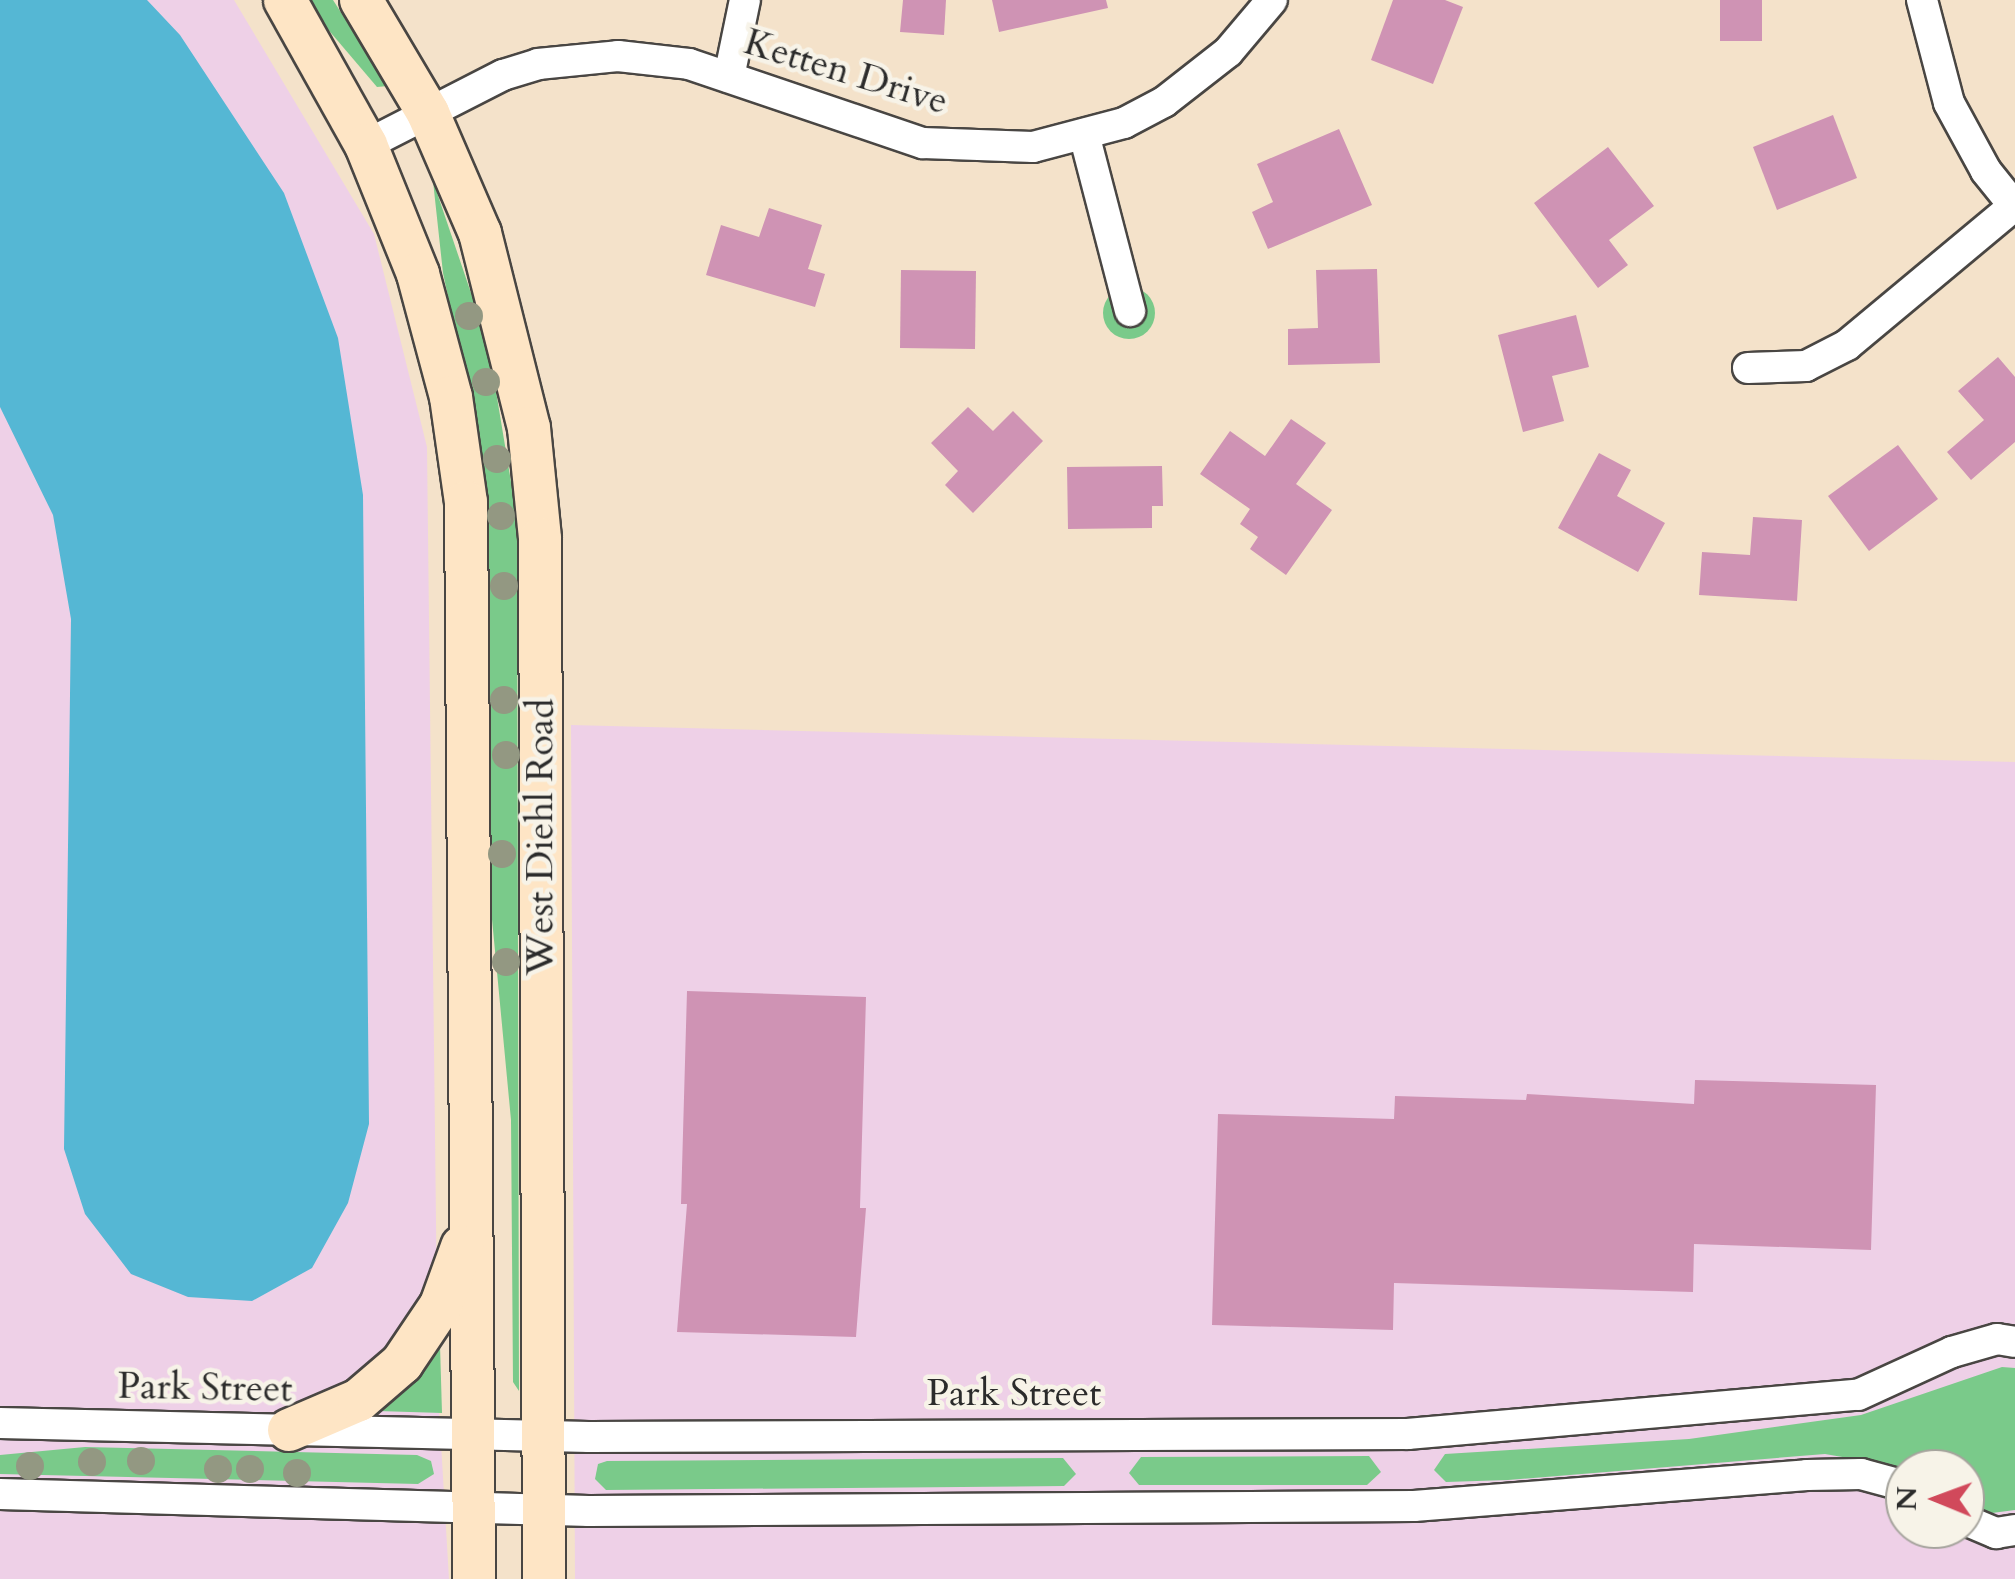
<!DOCTYPE html>
<style>
body{margin:0}
#map{position:relative;width:2015px;height:1579px;overflow:hidden;background:#f4e2ca;font-family:Cardo,serif}
div>[style]{position:absolute}
[style*='--x']{left:calc(var(--x)*1px);top:calc(var(--y)*1px);width:calc(var(--w)*1px);rotate:calc(var(--a)*1deg)}
.built>*{inset:0;background:#eed0e7}
.green>*{inset:0;background:#7aca8a}
.round{border-radius:50%}
.water>*{inset:0;background:#55b7d4}
.building>*{inset:0;background:#cf93b4}
.roads{filter:drop-shadow(2px 0 #494643) drop-shadow(-2px 0 #494643) drop-shadow(0 2px #494643) drop-shadow(0 -2px #494643)}
.street>*{height:30px;margin:-15px;padding:0 15px;transform-origin:15px;border-radius:15px;background:#fff}
.secondary>*{height:42px;margin:-21px;padding:0 21px;transform-origin:21px;border-radius:21px;background:#fee5c5}
.trees>*{width:28px;height:28px;margin:-14px;border-radius:50%;background:#939882}
span{translate:-50% -50%;white-space:nowrap;text-align:center;line-height:1.15;-webkit-text-stroke:9px #f7f3e8;paint-order:stroke}
.street-label{font-size:38px;color:#2b2b2b}
.north{position:absolute;left:1885px;top:1449px;width:100px;height:100px;box-sizing:border-box;background:#f7f3e8;border:2px solid #a5a39c;border-radius:50%;rotate:271deg;font-size:28px;font-weight:700;line-height:40px;text-align:center;color:#2b2b2b}
.north::after{content:'';display:block;margin:auto;width:35px;height:45px;background:#d1495b;clip-path:polygon(50% 0,100% 100%,50% 72%,0 100%)}
</style>
<div id="map">
<div class="built">
<div style="clip-path:polygon(0 0,234px 0,374px 234px,427px 447px,438px 1392px,449px 1579px,0 1579px)"></div>
<div style="clip-path:polygon(evenodd,571px 725px,2015px 762px,2015px 1579px,575px 1579px,571px 725px,1905px 1469px,1965px 1469px,1965px 1529px,1905px 1529px,1905px 1469px)"></div>
</div>
<div class="green">
<div style="clip-path:polygon(303px 0,333px 0,388px 86px,377px 87px)"></div>
<div style="clip-path:polygon(433px 181px,488px 343px,517px 518px,519px 1391px,513px 1382px,511px 1120px,490px 898px,470px 400px,443px 273px)"></div>
<div class="round" style="left:1103px;top:287px;width:52px;height:52px"></div>
<div style="clip-path:polygon(440px 1345px,442px 1413px,378px 1411px)"></div>
<div style="clip-path:polygon(2002px 1367px,2015px 1368px,2015px 1510px,1992px 1513px,1965px 1505px,1965px 1469px,1912px 1469px,1825px 1454px,1508px 1480px,1446px 1482px,1434px 1470px,1445px 1454px,1689px 1439px,1861px 1415px)"></div>
<div style="clip-path:polygon(85px 1447px,417px 1455px,431px 1461px,434px 1474px,418px 1484px,0 1474px,0 1455px)"></div>
<div style="clip-path:polygon(1369px 1456px,1381px 1472px,1367px 1485px,1139px 1485px,1129px 1473px,1141px 1457px)"></div>
<div style="clip-path:polygon(1063px 1458px,1076px 1474px,1064px 1486px,606px 1490px,595px 1479px,598px 1464px,607px 1461px)"></div>
</div>
<div class="water">
<div style="clip-path:polygon(0 0,147px 0,180px 35px,284px 193px,338px 338px,363px 495px,369px 1124px,348px 1203px,312px 1268px,252px 1301px,188px 1297px,131px 1274px,85px 1214px,64px 1149px,71px 619px,53px 515px,0 407px)"></div>
</div>
<div class="building">
<div style="clip-path:polygon(903px 0,946px 0,944px 35px,900px 32px)"></div>
<div style="clip-path:polygon(992px 0,1106px 0,1108px 8px,999px 32px)"></div>
<div style="clip-path:polygon(1393px 0,1445px 0,1463px 7px,1433px 84px,1371px 60px)"></div>
<div style="clip-path:polygon(1720px 0,1762px 0,1762px 41px,1720px 41px)"></div>
<div style="clip-path:polygon(1833px 115px,1857px 178px,1777px 210px,1753px 147px)"></div>
<div style="clip-path:polygon(1339px 129px,1372px 205px,1268px 249px,1252px 212px,1273px 202px,1257px 164px)"></div>
<div style="clip-path:polygon(1608px 147px,1654px 206px,1609px 240px,1628px 265px,1598px 288px,1534px 203px)"></div>
<div style="clip-path:polygon(769px 208px,822px 225px,808px 269px,825px 274px,815px 307px,706px 275px,721px 225px,759px 237px)"></div>
<div style="clip-path:polygon(1377px 269px,1380px 363px,1288px 365px,1288px 329px,1318px 328px,1316px 270px)"></div>
<div style="clip-path:polygon(901px 270px,976px 271px,975px 349px,900px 348px)"></div>
<div style="clip-path:polygon(1576px 315px,1589px 367px,1552px 376px,1564px 421px,1523px 432px,1498px 335px)"></div>
<div style="clip-path:polygon(1998px 357px,2015px 377px,2015px 442px,1971px 480px,1947px 452px,1984px 420px,1958px 391px)"></div>
<div style="clip-path:polygon(968px 407px,993px 431px,1013px 411px,1043px 441px,973px 513px,945px 485px,958px 471px,931px 443px)"></div>
<div style="clip-path:polygon(1291px 419px,1326px 443px,1296px 484px,1332px 510px,1286px 575px,1250px 549px,1258px 537px,1240px 524px,1250px 509px,1200px 474px,1230px 431px,1265px 456px)"></div>
<div style="clip-path:polygon(1898px 445px,1938px 499px,1869px 551px,1828px 496px)"></div>
<div style="clip-path:polygon(1599px 453px,1631px 470px,1617px 496px,1665px 523px,1638px 572px,1558px 528px)"></div>
<div style="clip-path:polygon(1162px 466px,1163px 506px,1152px 506px,1152px 528px,1068px 529px,1067px 467px)"></div>
<div style="clip-path:polygon(1753px 517px,1802px 520px,1797px 601px,1699px 595px,1702px 552px,1750px 555px)"></div>
<div style="clip-path:polygon(687px 991px,866px 997px,860px 1208px,866px 1208px,856px 1337px,677px 1332px,687px 1204px,681px 1204px)"></div>
<div style="clip-path:polygon(1695px 1080px,1876px 1085px,1871px 1250px,1694px 1244px,1693px 1292px,1394px 1283px,1393px 1330px,1212px 1325px,1218px 1114px,1394px 1119px,1395px 1096px,1526px 1100px,1527px 1094px,1694px 1104px)"></div>
</div>
<div class="roads">
<div class="street">
<div style="--x:1922;--y:0;--w:106;--a:75.3"></div>
<div style="--x:1949;--y:103;--w:77;--a:61.4"></div>
<div style="--x:1986;--y:171;--w:46;--a:51.1"></div>
<div style="--x:729;--y:77;--w:79;--a:-78.3"></div>
<div style="--x:1084;--y:134;--w:183;--a:75.4"></div>
<div style="--x:366;--y:145;--w:154;--a:-27.1"></div>
<div style="--x:503;--y:75;--w:37;--a:-17"></div>
<div style="--x:538;--y:64;--w:80;--a:-5.7"></div>
<div style="--x:618;--y:56;--w:71;--a:6.4"></div>
<div style="--x:689;--y:64;--w:247;--a:18.7"></div>
<div style="--x:923;--y:143;--w:110;--a:2.1"></div>
<div style="--x:1033;--y:147;--w:94;--a:-14.8"></div>
<div style="--x:1124;--y:123;--w:45;--a:-27.7"></div>
<div style="--x:1164;--y:102;--w:81;--a:-38"></div>
<div style="--x:1228;--y:52;--w:68;--a:-49.8"></div>
<div style="--x:1748;--y:368;--w:58;--a:-2"></div>
<div style="--x:1806;--y:366;--w:46;--a:-27.1"></div>
<div style="--x:1847;--y:345;--w:217;--a:-39.8"></div>
<div style="--x:0;--y:1423;--w:589;--a:1.36"></div>
<div style="--x:589;--y:1437;--w:819;--a:-0.21"></div>
<div style="--x:1408;--y:1434;--w:452;--a:-5"></div>
<div style="--x:1858;--y:1395;--w:103;--a:-24.6"></div>
<div style="--x:1952;--y:1352;--w:47;--a:-16.1"></div>
<div style="--x:1997;--y:1339;--w:18;--a:9"></div>
<div style="--x:0;--y:1494;--w:589;--a:1.65"></div>
<div style="--x:589;--y:1511;--w:825;--a:-0.35"></div>
<div style="--x:1414;--y:1506;--w:394;--a:-4.5"></div>
<div style="--x:1807;--y:1475;--w:54;--a:-1.1"></div>
<div style="--x:1861;--y:1474;--w:46;--a:15.3"></div>
<div style="--x:1965;--y:1520;--w:34;--a:23"></div>
<div style="--x:1996;--y:1533;--w:19;--a:-9"></div>
</div>
<div class="secondary">
<div style="--x:285;--y:0;--w:166;--a:60.8"></div>
<div style="--x:366;--y:145;--w:139;--a:68"></div>
<div style="--x:418;--y:274;--w:127;--a:75"></div>
<div style="--x:451;--y:397;--w:106;--a:81.9"></div>
<div style="--x:466;--y:502;--w:1077;--a:89.57"></div>
<div style="--x:361;--y:0;--w:131;--a:59.3"></div>
<div style="--x:428;--y:113;--w:131;--a:66.6"></div>
<div style="--x:480;--y:233;--w:201;--a:75.9"></div>
<div style="--x:529;--y:428;--w:112;--a:84.3"></div>
<div style="--x:540;--y:539;--w:1040;--a:89.78"></div>
<div style="--x:289;--y:1430;--w:76;--a:-23.2"></div>
<div style="--x:359;--y:1400;--w:57;--a:-40.7"></div>
<div style="--x:402;--y:1363;--w:70;--a:-56.1"></div>
<div style="--x:441;--y:1305;--w:62;--a:-70.1"></div>
</div>
</div>
<div class="trees">
<div style="left:469px;top:316px"></div>
<div style="left:486px;top:382px"></div>
<div style="left:497px;top:459px"></div>
<div style="left:501px;top:516px"></div>
<div style="left:504px;top:586px"></div>
<div style="left:504px;top:700px"></div>
<div style="left:506px;top:755px"></div>
<div style="left:502px;top:854px"></div>
<div style="left:506px;top:962px"></div>
<div style="left:141px;top:1461px"></div>
<div style="left:92px;top:1462px"></div>
<div style="left:30px;top:1466px"></div>
<div style="left:218px;top:1469px"></div>
<div style="left:250px;top:1469px"></div>
<div style="left:297px;top:1473px"></div>
</div>
<div class="street-label">
<span style="left:846px;top:72px;rotate:17deg">Ketten Drive</span>
<span style="left:541px;top:837px;rotate:-90deg">West Diehl Road</span>
<span style="left:205px;top:1388px;rotate:1deg">Park Street</span>
<span style="left:1014px;top:1394px">Park Street</span>
</div>
<div class="north">N</div>
</div>
